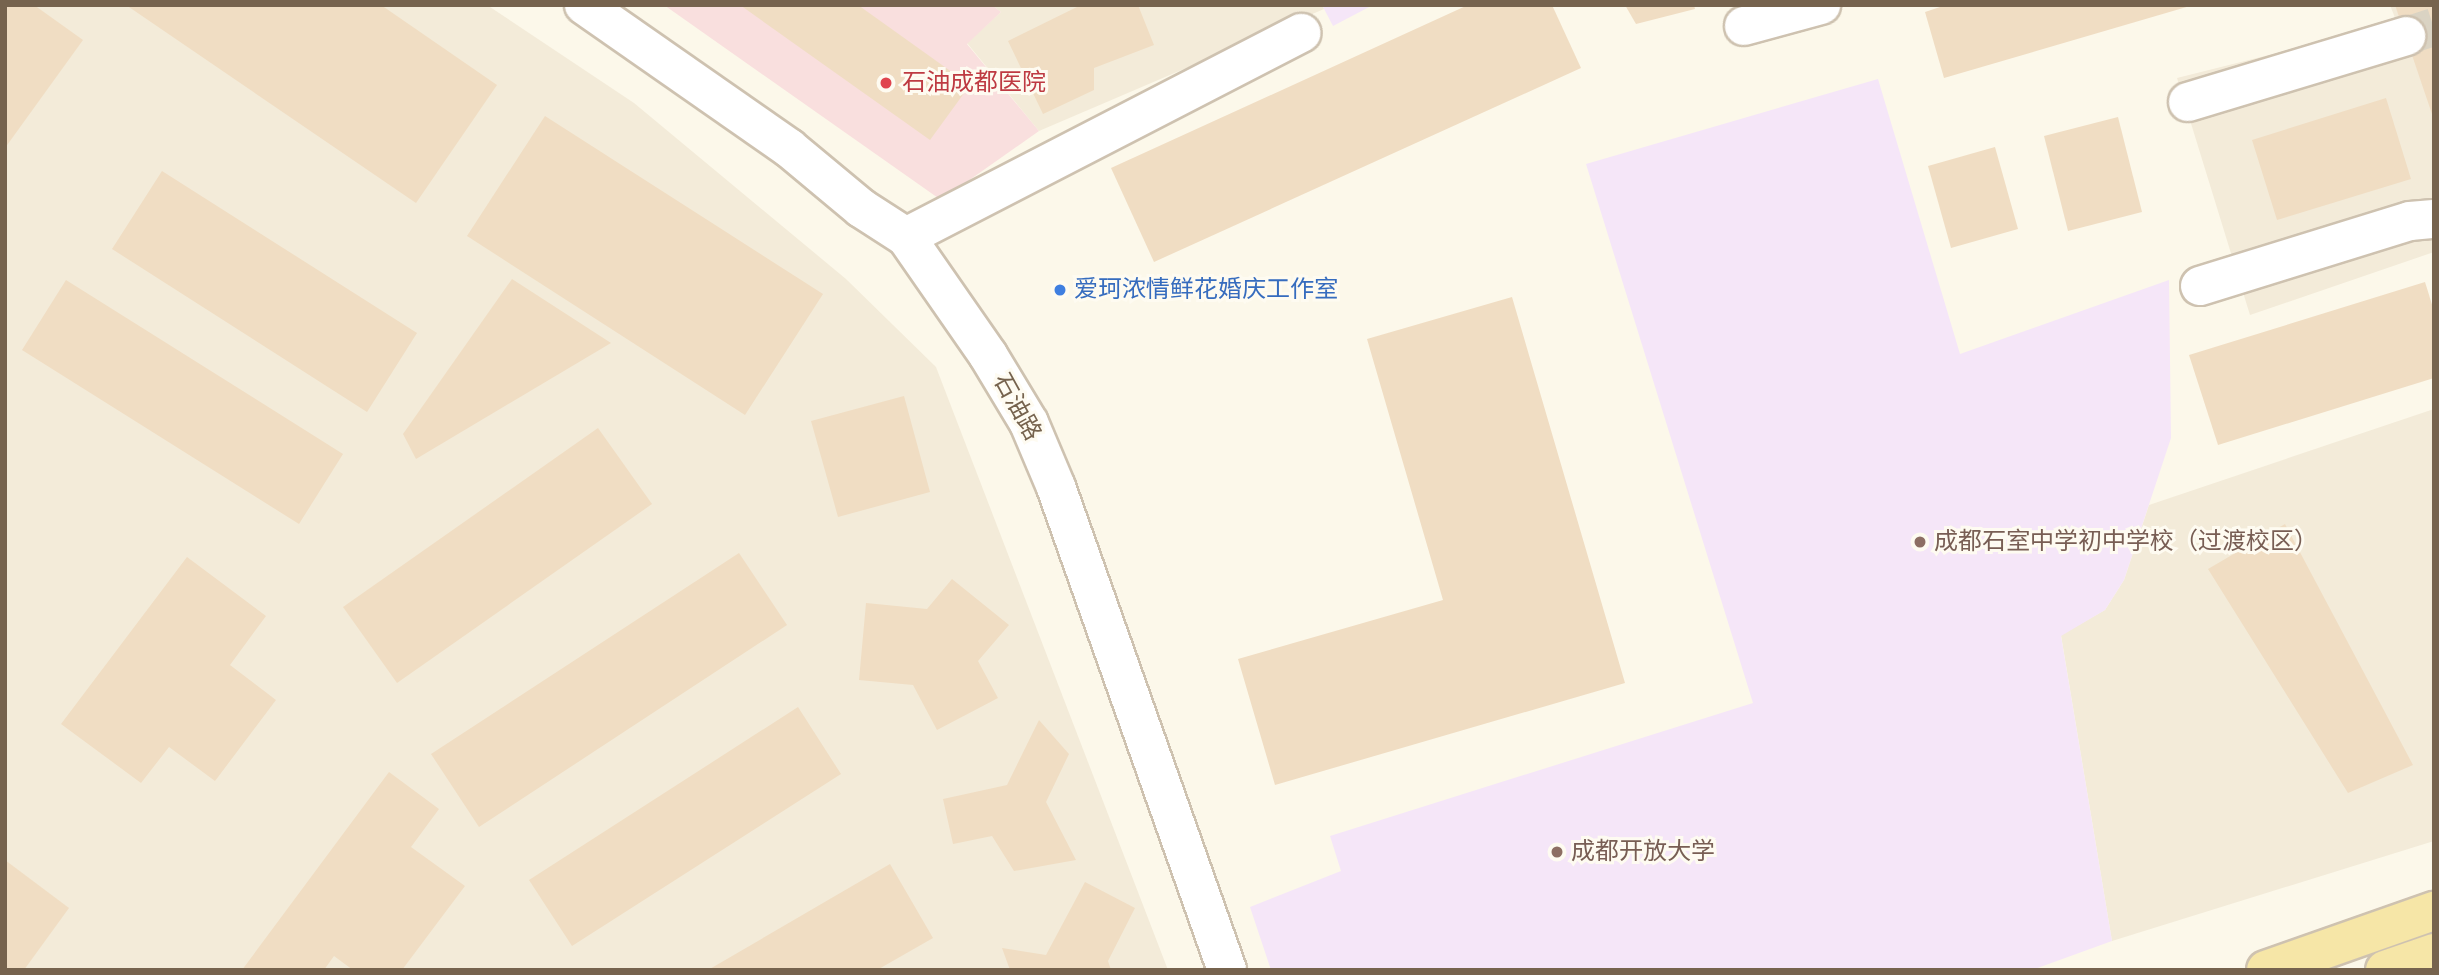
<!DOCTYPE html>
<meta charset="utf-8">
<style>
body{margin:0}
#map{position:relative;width:2439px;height:975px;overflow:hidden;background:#fcf8ea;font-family:"Nunito Sans","Noto Sans SC",sans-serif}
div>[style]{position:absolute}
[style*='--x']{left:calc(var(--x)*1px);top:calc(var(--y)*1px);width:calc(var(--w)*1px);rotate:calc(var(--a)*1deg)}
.residential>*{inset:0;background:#f3ebd9}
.education>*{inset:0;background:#f5e6f8}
.medical>*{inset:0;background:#f9dfde}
.building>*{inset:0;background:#f0ddc3}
.minor-tunnel>*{height:38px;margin-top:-19px;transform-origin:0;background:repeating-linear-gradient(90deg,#dad3c3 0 38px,transparent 0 57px)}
.roads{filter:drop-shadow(2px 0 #cec2b0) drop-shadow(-2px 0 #cec2b0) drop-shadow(0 2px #cec2b0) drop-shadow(0 -2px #cec2b0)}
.minor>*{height:38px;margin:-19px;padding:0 19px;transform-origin:19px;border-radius:19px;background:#fff}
.major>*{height:38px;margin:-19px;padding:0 19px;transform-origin:19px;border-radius:19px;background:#f6e6a7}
.dots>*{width:19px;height:19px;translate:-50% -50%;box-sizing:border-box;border:4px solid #fefbf1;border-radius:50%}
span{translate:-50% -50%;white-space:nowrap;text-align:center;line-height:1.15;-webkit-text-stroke:6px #fefbf1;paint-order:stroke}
.health-label{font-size:24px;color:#be3a42}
.left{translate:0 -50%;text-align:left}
.shop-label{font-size:24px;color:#366cbe}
.street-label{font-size:24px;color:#76634e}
.education-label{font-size:24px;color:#785e54}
.frame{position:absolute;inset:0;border:7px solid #76634e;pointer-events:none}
</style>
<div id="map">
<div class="residential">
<div style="clip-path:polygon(5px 5px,487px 5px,634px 103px,846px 279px,936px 367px,1168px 970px,5px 970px)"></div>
<div style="clip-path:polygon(992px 5px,1322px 5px,1324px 9px,1039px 131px,967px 43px,1001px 12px)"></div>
<div style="clip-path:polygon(2390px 5px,2434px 5px,2434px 252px,2250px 315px,2177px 78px,2397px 23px)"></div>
<div style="clip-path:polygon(2434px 409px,2434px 841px,2112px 941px,2061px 635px,2105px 610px,2124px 580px,2149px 505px)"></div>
</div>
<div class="education">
<div style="clip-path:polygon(1322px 5px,1373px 5px,1333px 26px)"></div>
<div style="clip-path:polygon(1878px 79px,1960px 354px,2169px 280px,2171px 438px,2124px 580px,2105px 610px,2061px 636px,2112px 941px,2032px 970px,1271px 970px,1250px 907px,1341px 871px,1330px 836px,1753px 703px,1586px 164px)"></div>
</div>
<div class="medical">
<div style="clip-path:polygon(664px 5px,992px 5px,1001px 12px,967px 44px,1039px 131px,941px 200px)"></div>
</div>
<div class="building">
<div style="clip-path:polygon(5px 5px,34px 5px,83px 40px,5px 148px)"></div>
<div style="clip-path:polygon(126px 5px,381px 5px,497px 85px,416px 203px)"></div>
<div style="clip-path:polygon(740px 5px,858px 5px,970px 85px,930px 140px)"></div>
<div style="clip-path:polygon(1081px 5px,1138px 5px,1154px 45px,1094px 68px,1094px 90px,1043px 114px,1008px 41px)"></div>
<div style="clip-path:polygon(1468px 5px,1552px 5px,1581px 68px,1154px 262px,1111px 168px)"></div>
<div style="clip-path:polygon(1625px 5px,1694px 5px,1695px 9px,1636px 24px)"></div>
<div style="clip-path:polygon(1946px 5px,2190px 5px,2190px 6px,1944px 78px,1925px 12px)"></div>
<div style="clip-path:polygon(2395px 5px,2434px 5px,2434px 117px,2433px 117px)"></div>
<div style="clip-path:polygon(2386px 98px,2411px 179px,2277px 220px,2252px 140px)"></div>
<div style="clip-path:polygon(545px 116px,823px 294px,745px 415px,467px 236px)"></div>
<div style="clip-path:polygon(2118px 117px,2142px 212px,2068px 231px,2044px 136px)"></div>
<div style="clip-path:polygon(1995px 147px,2018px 229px,1951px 248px,1928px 166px)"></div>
<div style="clip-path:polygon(162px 171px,417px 333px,367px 412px,112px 249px)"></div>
<div style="clip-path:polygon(512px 279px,611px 343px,416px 459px,403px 434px)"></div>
<div style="clip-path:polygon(66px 280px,343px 454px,299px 524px,22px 350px)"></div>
<div style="clip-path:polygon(2425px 282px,2434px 311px,2434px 378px,2218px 445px,2189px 355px)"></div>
<div style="clip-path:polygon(1512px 297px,1625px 683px,1275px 785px,1238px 659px,1443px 600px,1367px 339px)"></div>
<div style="clip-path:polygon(904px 396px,930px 492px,838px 517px,811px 421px)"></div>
<div style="clip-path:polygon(598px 428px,652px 504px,397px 683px,343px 607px)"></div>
<div style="clip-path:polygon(2285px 524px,2413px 765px,2348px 793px,2208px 569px)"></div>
<div style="clip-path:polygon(739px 553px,787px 625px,479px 827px,431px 754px)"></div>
<div style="clip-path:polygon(187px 557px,266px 616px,230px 665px,276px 700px,215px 781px,169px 747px,141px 783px,61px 724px)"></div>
<div style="clip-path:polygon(952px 579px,1009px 625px,978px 661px,998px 698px,937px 730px,913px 685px,859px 680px,866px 603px,927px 609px)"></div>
<div style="clip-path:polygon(798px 707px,841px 774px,572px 946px,529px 880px)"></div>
<div style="clip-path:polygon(1039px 720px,1069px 754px,1046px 802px,1076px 860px,1014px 871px,992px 836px,953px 844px,943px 799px,1007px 785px)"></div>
<div style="clip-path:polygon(389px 772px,439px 809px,411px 847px,465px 886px,402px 970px,353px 970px,334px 956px,324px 970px,242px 970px)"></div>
<div style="clip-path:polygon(5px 860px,69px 908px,24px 970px,5px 970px)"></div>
<div style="clip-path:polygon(890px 864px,933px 938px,877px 970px,708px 970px)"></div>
<div style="clip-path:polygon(1085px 882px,1135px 908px,1108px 961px,1111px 970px,1010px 970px,1002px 948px,1046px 955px)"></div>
</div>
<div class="minor-tunnel">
<div style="--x:2406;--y:36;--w:29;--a:-18"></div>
</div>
<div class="roads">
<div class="minor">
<div style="--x:584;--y:5;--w:250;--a:34.9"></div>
<div style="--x:789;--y:148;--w:94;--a:39.8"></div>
<div style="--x:861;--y:208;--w:54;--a:32.8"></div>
<div style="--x:906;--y:237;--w:144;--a:55.2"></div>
<div style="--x:988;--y:355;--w:79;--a:58.9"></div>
<div style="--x:1029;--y:423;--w:69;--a:67.1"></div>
<div style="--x:1056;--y:487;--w:512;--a:70.5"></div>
<div style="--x:1744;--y:26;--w:80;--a:-15.3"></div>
<div style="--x:2188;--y:102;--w:228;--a:-16.8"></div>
<div style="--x:906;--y:237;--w:445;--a:-27.3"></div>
<div style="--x:2200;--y:286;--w:220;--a:-17.2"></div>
<div style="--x:2410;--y:221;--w:24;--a:-5"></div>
</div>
<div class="major">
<div style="--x:2266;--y:970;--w:178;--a:-19.4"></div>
<div style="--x:2385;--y:970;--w:52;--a:-19.1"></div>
</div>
</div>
<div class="dots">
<div style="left:886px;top:83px;background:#e0444e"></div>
<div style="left:1060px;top:290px;background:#3f7fe0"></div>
<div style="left:1920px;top:542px;background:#8d6e63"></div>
<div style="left:1557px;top:852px;background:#8d6e63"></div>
</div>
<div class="health-label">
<span class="left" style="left:902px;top:83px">石油成都医院</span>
</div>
<div class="shop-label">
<span class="left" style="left:1074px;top:290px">爱珂浓情鲜花婚庆工作室</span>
</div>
<div class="street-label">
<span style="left:1017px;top:407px;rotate:61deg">石油路</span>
</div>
<div class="education-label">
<span class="left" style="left:1934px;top:542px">成都石室中学初中学校（过渡校区）</span>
<span class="left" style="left:1571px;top:852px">成都开放大学</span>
</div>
<div class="frame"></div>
</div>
